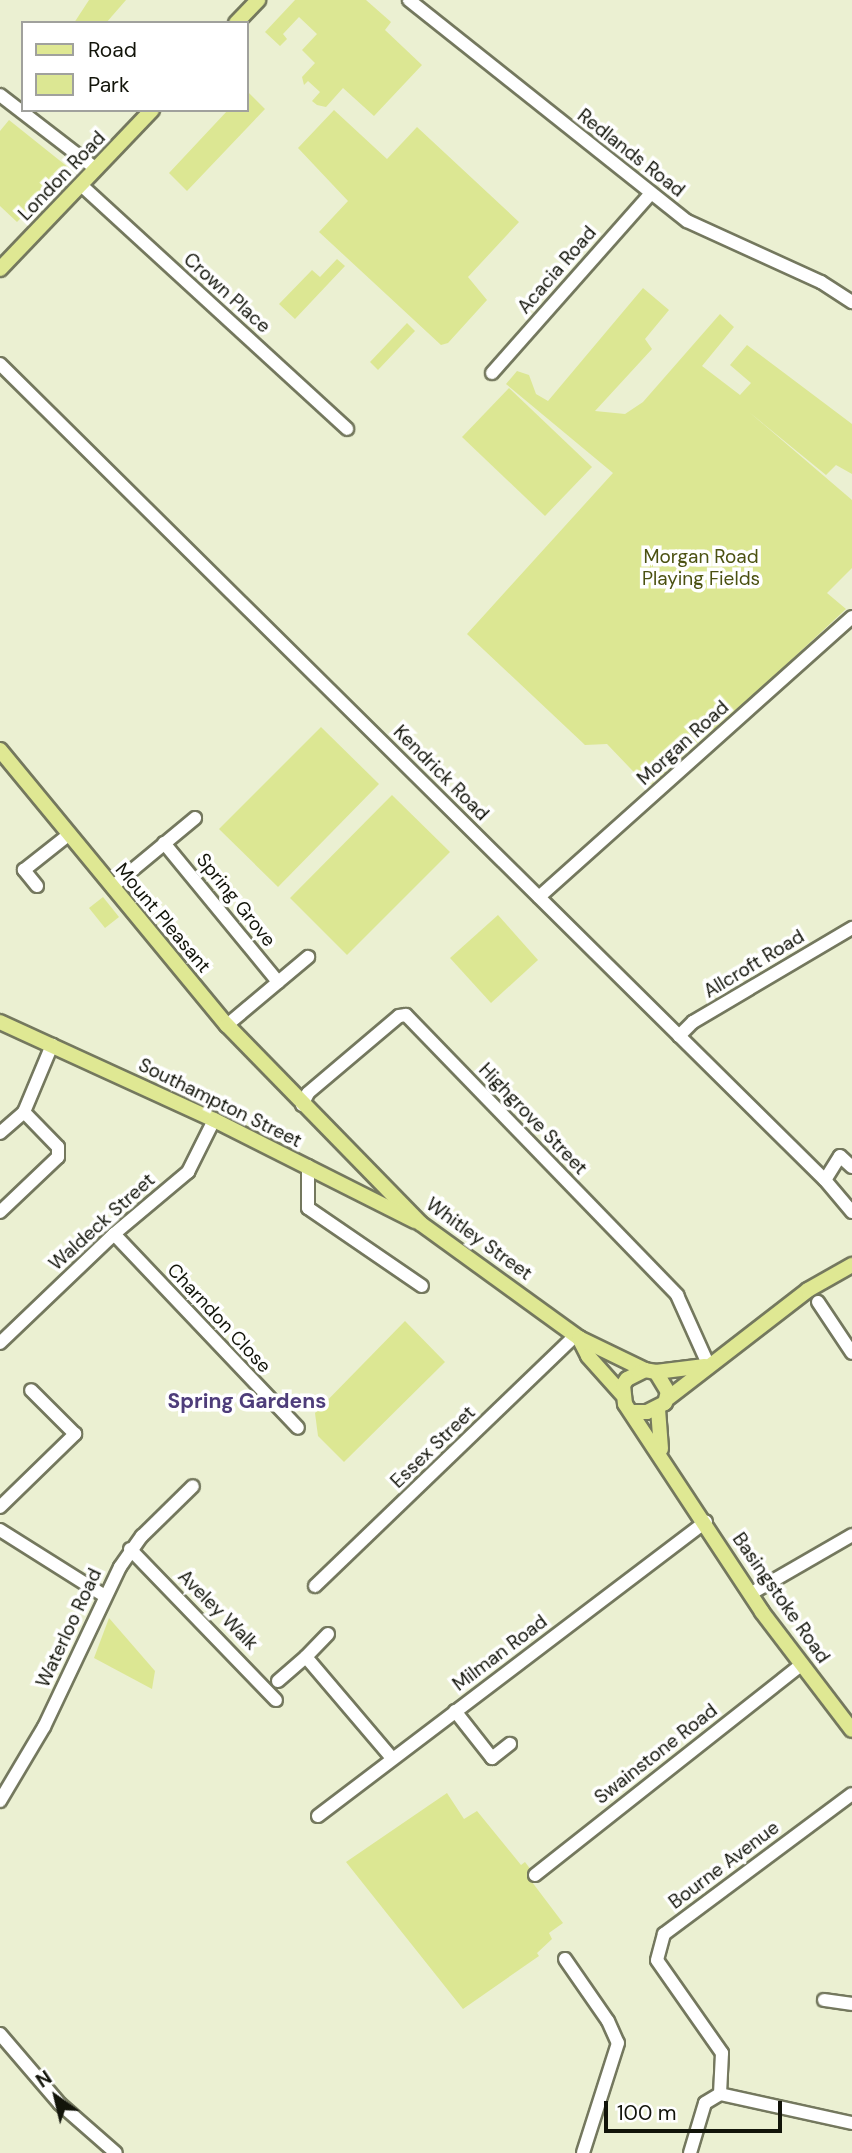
<!DOCTYPE html>
<style>
body{margin:0}
#map{position:relative;width:852px;height:2153px;overflow:hidden;background:#ebf0d2;font-family:"DM Sans",sans-serif}
div>[style]{position:absolute}
[style*='--x']{left:calc(var(--x)*1px);top:calc(var(--y)*1px);width:calc(var(--w)*1px);rotate:calc(var(--a)*1deg)}
.green>*{inset:0;background:#dce793}
.roads{filter:drop-shadow(2px 0 #74785e) drop-shadow(-2px 0 #74785e) drop-shadow(0 2px #74785e) drop-shadow(0 -2px #74785e)}
.minor>*{height:12px;margin:-6px;padding:0 6px;transform-origin:6px;border-radius:6px;background:#fff}
.major>*{height:14px;margin:-7px;padding:0 7px;transform-origin:7px;border-radius:7px;background:#dfe893}
span{translate:-50% -50%;white-space:nowrap;text-align:center;line-height:1.15;-webkit-text-stroke:7px #fff;paint-order:stroke}
.street-label{font-size:19px;color:#12140a}
.park-label{font-size:19px;color:#4b5111}
.neighbourhood-label{font-size:21px;color:#4e3d7a;font-weight:700}
.legend{position:absolute;left:21px;top:21px;width:228px;height:91px;box-sizing:border-box;background:#fff;border:2px solid #a0a19d;margin:0;padding:9px 12px;list-style:none;font-size:21px;color:#12140a}
.legend li{display:flex;align-items:center;gap:14px;height:35px}
.legend b{width:35px;border:2px solid #a0a19d}
.north{position:absolute;left:21px;top:2062px;width:70px;height:70px;-webkit-text-stroke:5px #fff;paint-order:stroke;rotate:326deg;font-size:19px;font-weight:700;line-height:28px;text-align:center;color:#12140a}
.north::after{content:'';display:block;margin:auto;width:24px;height:32px;background:#12140a;clip-path:polygon(50% 0,100% 100%,50% 72%,0 100%)}
.scale{position:absolute;left:604px;top:2101px;width:178px;height:32px;box-sizing:border-box;border:4px solid #12140a;border-top:0;padding-left:9px;font-size:21px;line-height:24px;white-space:nowrap;color:#12140a;-webkit-text-stroke:5px #fff;paint-order:stroke}
</style>
<div id="map">
<div class="green">
<div style="clip-path:polygon(89px 0,126px 0,106px 23px,74px 23px)"></div>
<div style="clip-path:polygon(295px 0,366px 0,391px 22px,385px 30px,422px 65px,374px 116px,343px 88px,326px 107px,317px 105px,312px 101px,320px 92px,308px 81px,304px 85px,302px 77px,315px 63px,302px 50px,317px 34px,299px 17px,283px 34px,287px 39px,280px 46px,265px 32px)"></div>
<div style="clip-path:polygon(247px 91px,265px 109px,187px 191px,169px 173px,228px 110px,247px 110px)"></div>
<div style="clip-path:polygon(334px 110px,387px 159px,417px 127px,519px 222px,468px 277px,487px 300px,448px 343px,441px 345px,319px 232px,348px 201px,298px 148px)"></div>
<div style="clip-path:polygon(9px 120px,69px 168px,17px 222px,0 206px,0 131px)"></div>
<div style="clip-path:polygon(337px 259px,345px 266px,295px 319px,279px 304px,312px 270px,320px 277px)"></div>
<div style="clip-path:polygon(643px 288px,669px 310px,645px 339px,652px 349px,595px 411px,625px 414px,643px 402px,720px 314px,734px 327px,702px 366px,740px 395px,751px 383px,730px 365px,747px 345px,852px 424px,852px 474px,836px 465px,826px 475px,749px 412px,852px 500px,852px 568px,827px 593px,846px 609px,651px 790px,607px 744px,585px 745px,467px 634px,613px 473px,506px 384px,517px 371px,529px 375px,536px 394px,548px 401px)"></div>
<div style="clip-path:polygon(407px 323px,415px 331px,378px 370px,370px 362px)"></div>
<div style="clip-path:polygon(509px 388px,592px 467px,545px 516px,462px 437px)"></div>
<div style="clip-path:polygon(321px 727px,379px 784px,278px 887px,219px 829px)"></div>
<div style="clip-path:polygon(392px 795px,450px 852px,347px 955px,290px 898px)"></div>
<div style="clip-path:polygon(103px 897px,119px 917px,105px 928px,89px 908px)"></div>
<div style="clip-path:polygon(498px 915px,538px 960px,491px 1003px,450px 958px)"></div>
<div style="clip-path:polygon(405px 1321px,445px 1362px,344px 1462px,318px 1436px,315px 1413px)"></div>
<div style="clip-path:polygon(109px 1618px,155px 1671px,152px 1689px,94px 1658px)"></div>
<div style="clip-path:polygon(447px 1793px,464px 1819px,477px 1811px,521px 1865px,525px 1862px,537px 1878px,532px 1882px,563px 1923px,549px 1933px,552px 1939px,537px 1953px,539px 1956px,463px 2009px,346px 1862px)"></div>
</div>
<div class="roads">
<div class="minor">
<div style="--x:409;--y:0;--w:355;--a:38.5"></div>
<div style="--x:687;--y:221;--w:147;--a:24.5"></div>
<div style="--x:821;--y:282;--w:37;--a:33"></div>
<div style="--x:0;--y:95;--w:121;--a:37.6"></div>
<div style="--x:81;--y:185;--w:361;--a:42.5"></div>
<div style="--x:0;--y:364;--w:1160;--a:44.69"></div>
<div style="--x:825;--y:1180;--w:42;--a:49.8"></div>
<div style="--x:492;--y:373;--w:240;--a:-48.5"></div>
<div style="--x:164;--y:843;--w:180;--a:50.6"></div>
<div style="--x:37;--y:886;--w:21;--a:-129"></div>
<div style="--x:24;--y:870;--w:55;--a:-38.3"></div>
<div style="--x:112;--y:887;--w:108;--a:-39.7"></div>
<div style="--x:539;--y:897;--w:420;--a:-41.8"></div>
<div style="--x:227;--y:1025;--w:106;--a:-40"></div>
<div style="--x:679;--y:1036;--w:20;--a:-45"></div>
<div style="--x:693;--y:1022;--w:185;--a:-30.6"></div>
<div style="--x:302;--y:1105;--w:13;--a:-63"></div>
<div style="--x:308;--y:1093;--w:119;--a:-40.2"></div>
<div style="--x:399;--y:1016;--w:7;--a:-8"></div>
<div style="--x:406;--y:1015;--w:390;--a:45.9"></div>
<div style="--x:677;--y:1295;--w:76;--a:65.8"></div>
<div style="--x:0;--y:1133;--w:32;--a:-41"></div>
<div style="--x:24;--y:1112;--w:73;--a:-67.3"></div>
<div style="--x:308;--y:1166;--w:42;--a:90"></div>
<div style="--x:308;--y:1208;--w:138;--a:34.4"></div>
<div style="--x:825;--y:1180;--w:28;--a:-58"></div>
<div style="--x:840;--y:1156;--w:16;--a:43"></div>
<div style="--x:0;--y:1212;--w:80;--a:-43.5"></div>
<div style="--x:58;--y:1157;--w:10;--a:-90"></div>
<div style="--x:58;--y:1147;--w:49;--a:-134.2"></div>
<div style="--x:114;--y:1234;--w:267;--a:46.5"></div>
<div style="--x:818;--y:1302;--w:61;--a:56.3"></div>
<div style="--x:0;--y:1343;--w:158;--a:-43.7"></div>
<div style="--x:114;--y:1234;--w:97;--a:-40"></div>
<div style="--x:188;--y:1172;--w:58;--a:-63.4"></div>
<div style="--x:0;--y:1507;--w:105;--a:-44.2"></div>
<div style="--x:75;--y:1434;--w:62;--a:-135"></div>
<div style="--x:0;--y:1530;--w:124;--a:32.2"></div>
<div style="--x:130;--y:1549;--w:210;--a:46"></div>
<div style="--x:315;--y:1586;--w:362;--a:-43.9"></div>
<div style="--x:750;--y:1594;--w:118;--a:-30"></div>
<div style="--x:328;--y:1634;--w:32;--a:134"></div>
<div style="--x:306;--y:1657;--w:133;--a:49.6"></div>
<div style="--x:278;--y:1681;--w:37;--a:-41"></div>
<div style="--x:455;--y:1711;--w:60;--a:51.8"></div>
<div style="--x:492;--y:1758;--w:23;--a:-38"></div>
<div style="--x:0;--y:1801;--w:86;--a:-59.3"></div>
<div style="--x:44;--y:1727;--w:177;--a:-64.6"></div>
<div style="--x:120;--y:1567;--w:38;--a:-55"></div>
<div style="--x:142;--y:1536;--w:71;--a:-44.4"></div>
<div style="--x:318;--y:1816;--w:487;--a:-37.2"></div>
<div style="--x:535;--y:1875;--w:340;--a:-38.3"></div>
<div style="--x:565;--y:1959;--w:75;--a:55.3"></div>
<div style="--x:608;--y:2021;--w:24;--a:66"></div>
<div style="--x:618;--y:2043;--w:115;--a:107.7"></div>
<div style="--x:824;--y:2000;--w:28;--a:8"></div>
<div style="--x:0;--y:2034;--w:92;--a:49.4"></div>
<div style="--x:60;--y:2104;--w:74;--a:41.2"></div>
<div style="--x:720;--y:2094;--w:41;--a:-87.2"></div>
<div style="--x:722;--y:2053;--w:113;--a:-125"></div>
<div style="--x:657;--y:1960;--w:27;--a:-75"></div>
<div style="--x:664;--y:1934;--w:234;--a:-36.7"></div>
<div style="--x:720;--y:2094;--w:135;--a:12.4"></div>
<div style="--x:690;--y:2153;--w:52;--a:-73.3"></div>
<div style="--x:705;--y:2103;--w:17;--a:-31"></div>
</div>
<div class="major">
<div style="--x:236;--y:23;--w:32;--a:-46"></div>
<div style="--x:0;--y:269;--w:220;--a:-46.3"></div>
<div style="--x:0;--y:750;--w:357;--a:50.5"></div>
<div style="--x:227;--y:1025;--w:277;--a:45.7"></div>
<div style="--x:420;--y:1223;--w:196;--a:35.9"></div>
<div style="--x:579;--y:1338;--w:73;--a:25.9"></div>
<div style="--x:0;--y:1022;--w:235;--a:24.6"></div>
<div style="--x:214;--y:1120;--w:225;--a:26.7"></div>
<div style="--x:579;--y:1338;--w:20;--a:63"></div>
<div style="--x:588;--y:1356;--w:51;--a:48.2"></div>
<div style="--x:656;--y:1372;--w:49;--a:-7"></div>
<div style="--x:667;--y:1399;--w:178;--a:-37.7"></div>
<div style="--x:808;--y:1290;--w:51;--a:-29.6"></div>
<div style="--x:658;--y:1409;--w:40;--a:85.7"></div>
<div style="--x:632;--y:1412;--w:15;--a:0"></div>
<div style="--x:647;--y:1412;--w:20;--a:-27"></div>
<div style="--x:665;--y:1403;--w:11;--a:-75"></div>
<div style="--x:668;--y:1392;--w:23;--a:-121"></div>
<div style="--x:656;--y:1372;--w:11;--a:-170"></div>
<div style="--x:645;--y:1370;--w:20;--a:153"></div>
<div style="--x:627;--y:1379;--w:7;--a:124"></div>
<div style="--x:623;--y:1385;--w:19;--a:84"></div>
<div style="--x:625;--y:1404;--w:249;--a:56.6"></div>
<div style="--x:762;--y:1612;--w:148;--a:52.7"></div>
</div>
</div>
<div class="street-label">
<span style="left:631px;top:153px;rotate:38deg">Redlands Road</span>
<span style="left:62px;top:176px;rotate:-46deg">London Road</span>
<span style="left:557px;top:270px;rotate:-49deg">Acacia Road</span>
<span style="left:227px;top:293px;rotate:42deg">Crown Place</span>
<span style="left:683px;top:743px;rotate:-42deg">Morgan Road</span>
<span style="left:441px;top:773px;rotate:45deg">Kendrick Road</span>
<span style="left:236px;top:900px;rotate:51deg">Spring Grove</span>
<span style="left:163px;top:918px;rotate:50deg">Mount Pleasant</span>
<span style="left:754px;top:964px;rotate:-31deg">Allcroft Road</span>
<span style="left:220px;top:1103px;rotate:26deg">Southampton Street</span>
<span style="left:533px;top:1119px;rotate:46deg">Highgrove Street</span>
<span style="left:102px;top:1222px;rotate:-42deg">Waldeck Street</span>
<span style="left:479px;top:1239px;rotate:36deg">Whitley Street</span>
<span style="left:219px;top:1318px;rotate:47deg">Charndon Close</span>
<span style="left:433px;top:1447px;rotate:-44deg">Essex Street</span>
<span style="left:781px;top:1598px;rotate:55deg">Basingstoke Road</span>
<span style="left:218px;top:1610px;rotate:45deg">Aveley Walk</span>
<span style="left:69px;top:1628px;rotate:-65deg">Waterloo Road</span>
<span style="left:500px;top:1653px;rotate:-37deg">Milman Road</span>
<span style="left:656px;top:1754px;rotate:-38deg">Swainstone Road</span>
<span style="left:724px;top:1865px;rotate:-37deg">Bourne Avenue</span>
</div>
<div class="park-label">
<span style="left:701px;top:568px">Morgan Road<br>Playing Fields</span>
</div>
<div class="neighbourhood-label">
<span style="left:247px;top:1401px">Spring Gardens</span>
</div>
<ul class="legend">
<li><b style="height:9px;background:#dfe893"></b>Road</li>
<li><b style="height:19px;background:#dce793"></b>Park</li>
</ul>
<div class="north">N</div>
<div class="scale">100 m</div>
</div>
